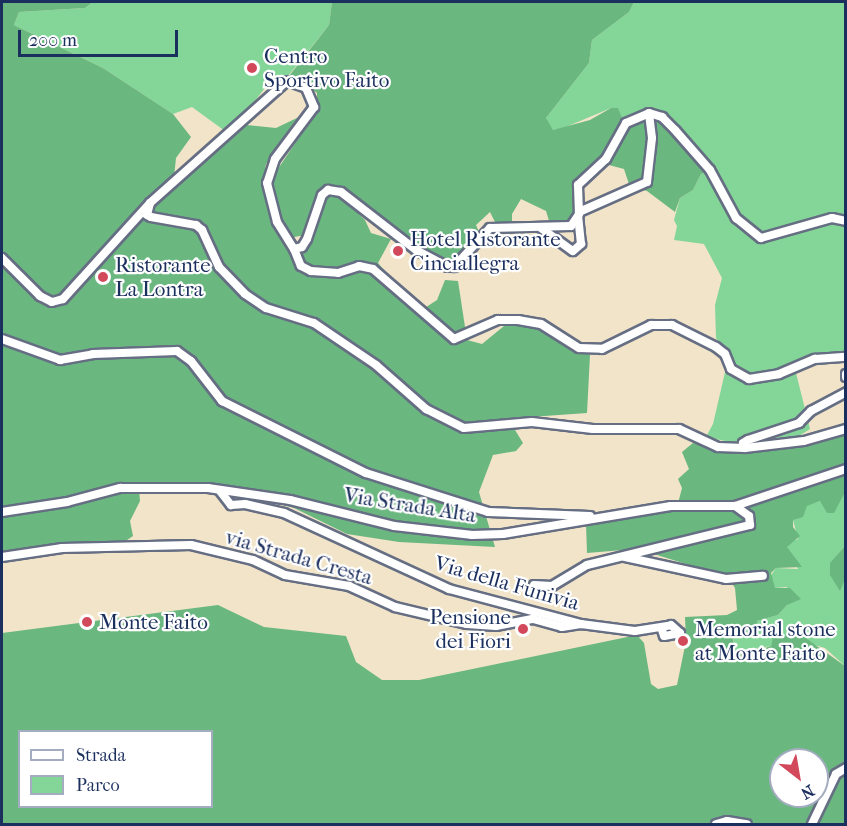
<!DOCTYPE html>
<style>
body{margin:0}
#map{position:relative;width:847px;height:826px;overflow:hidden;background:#f1e4c9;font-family:"IM FELL French Canon",serif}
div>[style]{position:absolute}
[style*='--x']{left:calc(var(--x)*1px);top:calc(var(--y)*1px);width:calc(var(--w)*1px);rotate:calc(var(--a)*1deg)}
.green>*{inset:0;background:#83d697}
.forest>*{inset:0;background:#6ab780}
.roads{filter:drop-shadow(2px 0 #666e83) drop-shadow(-2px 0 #666e83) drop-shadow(0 2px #666e83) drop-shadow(0 -2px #666e83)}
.minor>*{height:8px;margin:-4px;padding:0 4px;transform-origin:4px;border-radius:4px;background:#fff}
.dots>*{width:16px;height:16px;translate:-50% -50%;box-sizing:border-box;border:3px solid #fff;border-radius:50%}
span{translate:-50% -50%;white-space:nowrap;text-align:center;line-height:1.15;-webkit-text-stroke:4.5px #fff;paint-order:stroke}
.poi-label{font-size:21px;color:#1b2f5e}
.left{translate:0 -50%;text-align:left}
.right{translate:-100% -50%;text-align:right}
.street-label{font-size:21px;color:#1b2f5e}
.frame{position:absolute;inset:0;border:3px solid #1b2f5e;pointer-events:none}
.legend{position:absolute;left:18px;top:730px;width:195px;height:78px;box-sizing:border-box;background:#fff;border:2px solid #a4acbf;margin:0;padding:8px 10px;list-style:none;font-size:18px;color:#1b2f5e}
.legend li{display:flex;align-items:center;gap:12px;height:30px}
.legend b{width:30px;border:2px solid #a4acbf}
.north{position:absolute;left:769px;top:748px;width:60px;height:60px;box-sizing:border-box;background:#fff;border:2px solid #a4acbf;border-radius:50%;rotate:149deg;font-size:16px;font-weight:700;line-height:24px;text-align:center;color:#1b2f5e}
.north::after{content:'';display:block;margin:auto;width:21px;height:27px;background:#d1495b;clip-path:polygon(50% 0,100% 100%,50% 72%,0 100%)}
.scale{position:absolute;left:18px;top:30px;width:160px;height:27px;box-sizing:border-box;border:3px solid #1b2f5e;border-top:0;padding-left:8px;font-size:18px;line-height:21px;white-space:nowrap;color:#1b2f5e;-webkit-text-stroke:4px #fff;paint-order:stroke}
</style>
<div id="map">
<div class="green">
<div style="clip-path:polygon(93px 2px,332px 2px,329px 25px,288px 76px,272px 79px,229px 134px,192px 107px,173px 114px,103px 68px,14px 25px,19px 12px,85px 8px)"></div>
<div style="clip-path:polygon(634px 2px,845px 2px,845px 217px,762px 234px,739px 216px,713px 168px,657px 110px,639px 112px,623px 120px,618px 109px,611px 108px,561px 129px,553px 130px,547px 125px,546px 118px,589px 63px,592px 40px,629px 12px)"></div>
<div style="clip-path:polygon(707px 172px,722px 196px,760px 240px,774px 240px,832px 221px,845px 224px,845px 355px,794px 365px,810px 429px,799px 436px,730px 442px,706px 437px,713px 424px,729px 355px,716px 338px,715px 305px,722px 278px,704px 244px,674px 240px,677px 226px,674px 220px,680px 198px,693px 190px,701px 174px)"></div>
<div style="clip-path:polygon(845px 492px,845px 546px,830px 564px,841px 584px,845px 579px,845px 666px,825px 648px,779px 635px,774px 636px,771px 646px,736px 653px,732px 635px,741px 632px,751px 635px,757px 621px,778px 615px,787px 605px,787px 587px,775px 588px,770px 577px,776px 568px,798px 569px,787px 547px,787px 543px,798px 539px,793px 520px,806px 506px)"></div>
</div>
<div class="forest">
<div style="clip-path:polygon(2px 2px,93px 2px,85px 8px,19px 12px,14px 25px,103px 68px,173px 114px,191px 137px,176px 158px,173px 187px,247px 125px,276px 128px,299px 117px,294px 129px,266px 164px,263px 181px,272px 220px,284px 244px,290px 248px,307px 243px,326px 197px,332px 195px,345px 200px,365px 220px,371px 233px,391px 239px,378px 263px,420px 311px,437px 300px,445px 280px,458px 281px,467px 340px,482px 344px,504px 326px,525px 325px,543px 328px,570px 348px,590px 355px,587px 413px,516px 418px,515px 430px,523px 443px,516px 451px,493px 455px,479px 492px,495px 547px,399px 542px,347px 534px,294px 508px,224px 487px,139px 489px,140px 501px,130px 521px,133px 536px,124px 542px,58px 544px,2px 553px)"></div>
<div style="clip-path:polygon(332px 2px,634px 2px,629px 12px,592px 40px,589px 63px,546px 118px,553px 130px,590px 120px,611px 108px,618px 108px,623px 120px,607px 153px,579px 180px,577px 210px,570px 223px,550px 224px,546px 211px,521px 199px,512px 214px,512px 224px,496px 224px,490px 212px,476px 225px,479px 232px,458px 259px,447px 263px,410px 242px,344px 190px,330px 186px,320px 191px,313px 205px,305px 235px,289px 238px,277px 211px,273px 176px,317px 111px,317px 93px,301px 79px,289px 76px,329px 25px)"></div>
<div style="clip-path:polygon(641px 118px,661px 119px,707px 172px,701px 174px,693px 190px,680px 198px,675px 212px,647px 191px,630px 187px,624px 169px,605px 164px,628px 125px)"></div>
<div style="clip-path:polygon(evenodd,845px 432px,845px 492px,834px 513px,827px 513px,820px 501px,807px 506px,803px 517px,793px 520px,793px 527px,800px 536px,787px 547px,802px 567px,776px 568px,771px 573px,775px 588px,790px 588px,801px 599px,787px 605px,778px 615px,757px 621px,758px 634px,741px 632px,732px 636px,736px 653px,743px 654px,748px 649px,753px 652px,771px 646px,773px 637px,800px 634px,845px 666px,845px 824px,2px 824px,2px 633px,218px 605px,264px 627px,346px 636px,356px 662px,382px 680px,419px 680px,637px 635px,644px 643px,651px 684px,658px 689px,677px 685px,686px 641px,685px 617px,727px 615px,737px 610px,735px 588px,728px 577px,657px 555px,623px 550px,587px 553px,586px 524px,677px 507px,682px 488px,678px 479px,689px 469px,682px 452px,693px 443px,740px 452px,801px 446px,845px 432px,20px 732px,212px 732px,212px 806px,20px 806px,20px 732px,845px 432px,781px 760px,817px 760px,817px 796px,781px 796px,781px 760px)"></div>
<div style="clip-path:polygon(845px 546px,845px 579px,840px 591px,830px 575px,830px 563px)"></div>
</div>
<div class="roads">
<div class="minor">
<div style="--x:150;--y:203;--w:12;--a:104"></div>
<div style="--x:147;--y:215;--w:4;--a:27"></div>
<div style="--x:151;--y:217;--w:46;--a:10.1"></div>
<div style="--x:196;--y:225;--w:8;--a:40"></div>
<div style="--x:202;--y:230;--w:41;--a:65.3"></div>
<div style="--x:219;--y:267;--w:37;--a:46"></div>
<div style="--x:245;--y:294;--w:25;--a:34"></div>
<div style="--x:266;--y:308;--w:50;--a:17.4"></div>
<div style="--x:314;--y:323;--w:75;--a:34.1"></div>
<div style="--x:376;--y:365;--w:67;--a:41.3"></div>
<div style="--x:426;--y:409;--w:42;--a:26.6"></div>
<div style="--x:464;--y:428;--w:68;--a:-5"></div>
<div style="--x:532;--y:422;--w:61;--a:6.5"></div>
<div style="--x:593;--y:429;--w:86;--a:0"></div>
<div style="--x:679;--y:429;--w:43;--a:24.8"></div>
<div style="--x:718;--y:447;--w:27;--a:2"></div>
<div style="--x:745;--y:448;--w:59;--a:-6.8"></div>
<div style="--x:804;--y:441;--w:44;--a:-15.9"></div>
<div style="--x:579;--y:212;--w:74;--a:-23.8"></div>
<div style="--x:647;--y:182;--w:44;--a:-83.5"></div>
<div style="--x:652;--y:138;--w:25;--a:-97"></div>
<div style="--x:541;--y:228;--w:39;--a:36"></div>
<div style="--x:573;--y:251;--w:11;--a:-41"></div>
<div style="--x:581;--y:244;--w:28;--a:-96"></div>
<div style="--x:294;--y:249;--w:8;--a:-14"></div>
<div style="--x:302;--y:247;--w:9;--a:-58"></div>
<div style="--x:307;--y:239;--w:46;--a:-71.2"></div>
<div style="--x:322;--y:195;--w:8;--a:-40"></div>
<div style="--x:328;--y:190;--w:13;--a:9"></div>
<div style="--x:341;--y:192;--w:95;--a:37.7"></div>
<div style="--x:416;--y:250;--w:36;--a:28"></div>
<div style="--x:448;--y:267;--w:6;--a:0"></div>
<div style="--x:454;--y:267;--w:53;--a:-47.3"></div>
<div style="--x:490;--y:228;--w:81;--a:-1.4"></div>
<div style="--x:571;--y:226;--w:14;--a:-56"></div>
<div style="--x:579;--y:214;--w:29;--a:-92"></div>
<div style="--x:578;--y:185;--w:38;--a:-43"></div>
<div style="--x:606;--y:159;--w:41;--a:-60.9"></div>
<div style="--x:626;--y:123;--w:25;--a:-23"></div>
<div style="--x:649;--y:113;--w:14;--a:17"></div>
<div style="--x:662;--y:117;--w:18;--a:45"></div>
<div style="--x:675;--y:130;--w:53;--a:48.8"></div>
<div style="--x:710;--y:170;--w:55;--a:61.6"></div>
<div style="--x:736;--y:218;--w:32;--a:39"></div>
<div style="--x:761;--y:238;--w:74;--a:-15.7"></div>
<div style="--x:832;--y:218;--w:14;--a:12"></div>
<div style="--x:294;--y:249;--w:18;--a:68"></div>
<div style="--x:301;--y:266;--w:11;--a:27"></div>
<div style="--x:311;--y:271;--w:27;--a:4"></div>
<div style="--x:338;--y:273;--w:22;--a:-18"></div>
<div style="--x:359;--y:266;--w:14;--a:12"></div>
<div style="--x:373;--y:269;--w:107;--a:40.8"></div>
<div style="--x:454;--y:339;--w:48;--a:-23.4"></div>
<div style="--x:498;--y:320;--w:20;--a:0"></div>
<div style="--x:518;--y:320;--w:23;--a:10"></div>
<div style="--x:541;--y:324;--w:45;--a:32.3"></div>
<div style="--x:579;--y:348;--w:23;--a:2"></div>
<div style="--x:602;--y:349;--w:55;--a:-26.1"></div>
<div style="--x:651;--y:325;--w:21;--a:0"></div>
<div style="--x:672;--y:325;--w:49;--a:26.6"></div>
<div style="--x:716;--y:347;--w:11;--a:38"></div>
<div style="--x:725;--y:354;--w:16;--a:68"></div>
<div style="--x:731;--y:369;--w:21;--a:29"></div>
<div style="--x:749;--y:379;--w:30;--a:-9"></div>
<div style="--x:779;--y:374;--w:39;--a:-23"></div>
<div style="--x:815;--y:359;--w:31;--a:-4"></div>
<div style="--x:2;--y:258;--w:54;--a:45"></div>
<div style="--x:40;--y:296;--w:13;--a:27"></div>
<div style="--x:52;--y:302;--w:11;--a:-15"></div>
<div style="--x:63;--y:299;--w:130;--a:-47.8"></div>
<div style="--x:150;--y:203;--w:183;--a:-41.7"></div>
<div style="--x:287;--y:81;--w:20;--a:20"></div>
<div style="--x:306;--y:88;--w:21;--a:67"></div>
<div style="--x:314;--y:107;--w:65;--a:126.9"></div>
<div style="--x:275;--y:159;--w:25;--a:108"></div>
<div style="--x:267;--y:183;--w:40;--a:75.6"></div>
<div style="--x:277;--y:222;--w:32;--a:58"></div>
<div style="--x:2;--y:339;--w:62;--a:19.9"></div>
<div style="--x:60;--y:360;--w:34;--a:-10"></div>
<div style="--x:93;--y:354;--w:84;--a:-2"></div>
<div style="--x:177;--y:351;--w:17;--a:36"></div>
<div style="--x:191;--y:361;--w:51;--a:52.2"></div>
<div style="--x:222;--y:401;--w:161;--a:26.6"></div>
<div style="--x:366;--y:473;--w:128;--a:17.7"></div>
<div style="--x:488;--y:512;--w:102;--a:2.2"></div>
<div style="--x:846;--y:374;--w:3;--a:90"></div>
<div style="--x:745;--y:448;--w:5;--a:-112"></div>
<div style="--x:743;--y:443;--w:6;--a:-31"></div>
<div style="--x:748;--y:440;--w:54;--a:-18.4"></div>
<div style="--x:799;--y:423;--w:17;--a:-45"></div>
<div style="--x:811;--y:411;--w:40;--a:-28"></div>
<div style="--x:220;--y:491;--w:18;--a:52"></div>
<div style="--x:231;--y:505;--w:14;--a:-4"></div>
<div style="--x:245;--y:504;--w:40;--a:13"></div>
<div style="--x:284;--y:513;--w:182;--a:24.7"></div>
<div style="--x:449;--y:589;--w:137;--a:14.9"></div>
<div style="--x:581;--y:624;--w:54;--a:7.4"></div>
<div style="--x:635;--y:631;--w:36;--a:-9"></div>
<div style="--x:671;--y:625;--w:12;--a:42"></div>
<div style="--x:680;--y:633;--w:16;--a:169"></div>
<div style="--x:664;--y:636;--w:9;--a:-108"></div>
<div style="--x:2;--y:512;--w:66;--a:-8.7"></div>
<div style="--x:67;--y:502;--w:55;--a:-14.8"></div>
<div style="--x:120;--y:488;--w:88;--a:0"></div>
<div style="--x:208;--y:488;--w:83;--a:8.3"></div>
<div style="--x:290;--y:500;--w:107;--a:14"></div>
<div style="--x:394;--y:526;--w:79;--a:6.6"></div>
<div style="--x:472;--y:535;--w:31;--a:-2"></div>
<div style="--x:503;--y:534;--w:170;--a:-9.5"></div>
<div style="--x:671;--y:506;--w:64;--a:0"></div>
<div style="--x:735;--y:506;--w:117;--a:-18.4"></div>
<div style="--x:2;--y:557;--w:61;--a:-8.5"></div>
<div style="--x:62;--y:548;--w:129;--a:-1.3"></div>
<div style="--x:191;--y:545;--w:64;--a:13.6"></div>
<div style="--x:253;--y:560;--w:35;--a:25"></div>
<div style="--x:285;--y:575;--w:65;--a:9.8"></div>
<div style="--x:349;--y:586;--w:51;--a:24.5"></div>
<div style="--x:395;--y:607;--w:74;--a:13.3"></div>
<div style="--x:467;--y:624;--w:29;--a:4"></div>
<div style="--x:496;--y:626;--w:38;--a:-11"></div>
<div style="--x:533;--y:619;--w:30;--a:15"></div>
<div style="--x:562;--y:627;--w:19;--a:-9"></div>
<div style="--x:625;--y:557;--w:103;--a:12.3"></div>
<div style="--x:726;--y:579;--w:37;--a:-5"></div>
<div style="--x:534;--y:585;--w:18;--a:3"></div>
<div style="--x:552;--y:586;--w:41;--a:-31"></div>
<div style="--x:587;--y:565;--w:168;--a:-13.8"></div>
<div style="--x:750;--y:525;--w:9;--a:-96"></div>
<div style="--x:749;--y:516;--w:17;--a:-144"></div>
<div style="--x:716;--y:824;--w:11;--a:-15"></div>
<div style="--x:727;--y:821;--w:20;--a:9"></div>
<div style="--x:812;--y:824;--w:55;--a:-64.4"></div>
<div style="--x:836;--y:774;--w:12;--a:-31"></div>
</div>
</div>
<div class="dots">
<div style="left:252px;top:68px;background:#d1495b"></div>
<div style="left:398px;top:251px;background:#d1495b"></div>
<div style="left:103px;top:277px;background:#d1495b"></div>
<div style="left:87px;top:622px;background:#d1495b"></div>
<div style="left:523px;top:629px;background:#d1495b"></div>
<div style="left:683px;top:641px;background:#d1495b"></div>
</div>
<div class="poi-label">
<span class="left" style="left:264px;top:68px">Centro<br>Sportivo Faito</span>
<span class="left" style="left:410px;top:251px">Hotel Ristorante<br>Cinciallegra</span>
<span class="left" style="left:115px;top:277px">Ristorante<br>La Lontra</span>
<span class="right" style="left:511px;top:629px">Pensione<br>dei Fiori</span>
<span class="left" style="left:99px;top:622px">Monte Faito</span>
<span class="left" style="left:695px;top:641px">Memorial stone<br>at Monte Faito</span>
</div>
<div class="street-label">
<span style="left:410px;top:505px;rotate:9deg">Via Strada Alta</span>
<span style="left:299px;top:557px;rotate:16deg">via Strada Cresta</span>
<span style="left:507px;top:583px;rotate:16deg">Via della Funivia</span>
</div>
<div class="frame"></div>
<ul class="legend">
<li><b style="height:8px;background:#fff"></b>Strada</li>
<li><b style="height:16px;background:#83d697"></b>Parco</li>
</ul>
<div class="north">N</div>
<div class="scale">200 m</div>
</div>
